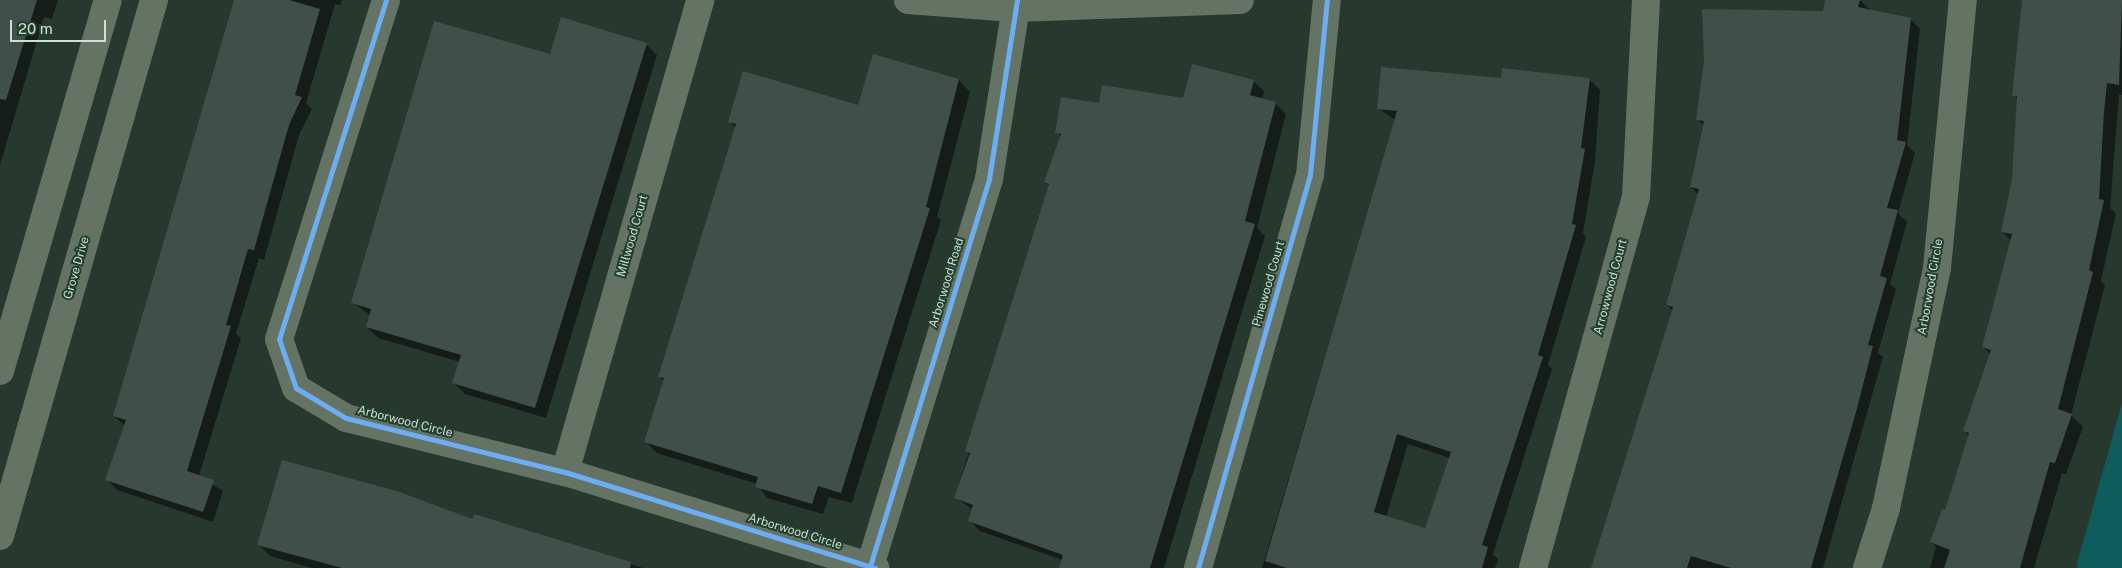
<!DOCTYPE html>
<style>
body{margin:0}
#map{position:relative;width:2122px;height:568px;overflow:hidden;background:#27382f;font-family:"Public Sans",sans-serif}
div>[style]{position:absolute}
[style*='--x']{left:calc(var(--x)*1px);top:calc(var(--y)*1px);width:calc(var(--w)*1px);rotate:calc(var(--a)*1deg)}
.water>*{inset:0;background:#0f5c5c}
.shadow>*{inset:0;background:#0007}
.building>*{inset:0;background:#404f49}
.street>*{height:28px;margin:-14px;padding:0 14px;transform-origin:14px;border-radius:14px;background:#647363}
.cycleway>*{height:5px;margin:-2.5px;padding:0 2.5px;transform-origin:2.5px;border-radius:2.5px;background:#6dadf4}
span{translate:-50% -50%;white-space:nowrap;text-align:center;line-height:1.15;-webkit-text-stroke:4px #213e2e;paint-order:stroke}
.street-label{font-size:12px;color:#cedfd4}
.scale{position:absolute;left:10px;top:20px;width:96px;height:22px;box-sizing:border-box;border:2px solid #cedfd4;border-top:0;padding-left:6px;font-size:15px;line-height:18px;white-space:nowrap;color:#cedfd4;-webkit-text-stroke:4px #213e2e;paint-order:stroke}
</style>
<div id="map">
<div class="water">
<div style="clip-path:polygon(2122px 403px,2122px 568px,2077px 568px,2078px 560px)"></div>
</div>
<div class="shadow">
<div style="clip-path:polygon(0 0,58px 0,52px 19px,44px 17px,0 165px)"></div>
<div style="clip-path:polygon(235px 0,342px 0,341px 5px,335px 4px,306px 103px,312px 109px,299px 135px,264px 260px,259px 258px,236px 334px,241px 338px,199px 476px,223px 491px,213px 522px,117px 490px,107px 479px,125px 426px,114px 416px)"></div>
<div style="clip-path:polygon(1826px 0,1860px 0,1870px 10px,1910px 19px,1920px 29px,1907px 145px,1915px 153px,1898px 213px,1907px 222px,1890px 284px,1896px 289px,1878px 353px,1883px 357px,1823px 568px,1593px 568px,1673px 311px,1667px 305px,1698px 194px,1691px 187px,1704px 126px,1698px 120px,1824px 12px)"></div>
<div style="clip-path:polygon(2023px 0,2122px 0,2122px 95px,2119px 94px,2110px 208px,2116px 213px,2101px 281px,2105px 285px,2071px 415px,2083px 427px,2066px 474px,2062px 473px,2034px 568px,1930px 568px,1936px 547px,1931px 542px,1946px 511px,1969px 436px,1964px 431px,1991px 355px,1983px 347px,2012px 241px,2002px 232px,2013px 179px,2018px 100px,2014px 95px)"></div>
<div style="clip-path:polygon(646px 44px,657px 55px,546px 418px,465px 394px,454px 383px,460px 362px,378px 338px,367px 327px,370px 315px,352px 302px,551px 56px)"></div>
<div style="clip-path:polygon(874px 56px,959px 80px,970px 92px,937px 217px,941px 220px,852px 503px,829px 497px,823px 514px,767px 498px,757px 484px,657px 453px,646px 442px,664px 381px,659px 376px,736px 128px,730px 122px,859px 107px)"></div>
<div style="clip-path:polygon(evenodd,1502px 79px,1589px 79px,1600px 90px,1595px 161px,1583px 233px,1586px 237px,1548px 365px,1552px 369px,1493px 554px,1498px 559px,1495px 568px,1262px 568px,1395px 120px,1379px 109px,1502px 79px,1408px 444px,1450px 458px,1426px 530px,1386px 517px,1408px 444px)"></div>
<div style="clip-path:polygon(1253px 81px,1264px 91px,1262px 100px,1275px 103px,1286px 114px,1257px 228px,1265px 236px,1164px 568px,1062px 568px,1062px 560px,980px 531px,969px 520px,973px 510px,955px 497px,1050px 186px,1045px 182px,1061px 137px,1057px 132px,1100px 105px,1184px 99px)"></div>
<div style="clip-path:polygon(473px 521px,536px 534px,643px 568px,312px 568px,270px 556px,258px 544px)"></div>
</div>
<div class="building">
<div style="clip-path:polygon(0 0,37px 0,6px 100px,0 99px)"></div>
<div style="clip-path:polygon(234px 0,289px 0,320px 9px,295px 95px,302px 97px,289px 125px,254px 250px,248px 249px,226px 325px,231px 326px,187px 471px,214px 480px,203px 512px,105px 480px,126px 420px,113px 416px)"></div>
<div style="clip-path:polygon(1825px 0,1860px 0,1858px 7px,1911px 18px,1897px 140px,1906px 142px,1887px 208px,1898px 210px,1880px 276px,1887px 278px,1868px 345px,1873px 346px,1856px 412px,1811px 568px,1731px 568px,1691px 556px,1687px 568px,1591px 568px,1673px 307px,1666px 305px,1699px 189px,1690px 187px,1704px 121px,1696px 120px,1704px 61px,1702px 9px,1823px 11px)"></div>
<div style="clip-path:polygon(2022px 0,2122px 0,2119px 85px,2107px 83px,2104px 112px,2099px 199px,2104px 200px,2089px 270px,2093px 272px,2058px 409px,2072px 414px,2055px 463px,2050px 462px,2020px 568px,1944px 568px,1950px 550px,1930px 542px,1942px 509px,1945px 510px,1969px 433px,1963px 431px,1991px 350px,1982px 347px,2012px 234px,2001px 232px,2012px 179px,2017px 96px,2012px 96px)"></div>
<div style="clip-path:polygon(561px 17px,647px 43px,535px 408px,452px 383px,461px 355px,366px 327px,371px 309px,351px 303px,434px 21px,550px 54px)"></div>
<div style="clip-path:polygon(873px 54px,959px 79px,926px 207px,930px 208px,841px 493px,818px 486px,812px 504px,755px 487px,758px 477px,644px 442px,664px 378px,658px 377px,736px 124px,728px 122px,743px 71px,858px 105px)"></div>
<div style="clip-path:polygon(1192px 64px,1254px 80px,1250px 95px,1276px 102px,1245px 221px,1255px 224px,1150px 568px,1059px 568px,1063px 555px,968px 521px,973px 505px,954px 498px,970px 453px,965px 451px,1049px 184px,1044px 182px,1061px 134px,1055px 133px,1061px 97px,1099px 103px,1102px 85px,1183px 98px)"></div>
<div style="clip-path:polygon(evenodd,1381px 67px,1501px 78px,1502px 68px,1590px 78px,1581px 148px,1585px 149px,1572px 224px,1576px 225px,1538px 355px,1543px 357px,1482px 545px,1488px 547px,1482px 568px,1287px 568px,1265px 561px,1397px 111px,1377px 109px,1381px 67px,1397px 434px,1451px 452px,1425px 528px,1374px 512px,1397px 434px)"></div>
<div style="clip-path:polygon(282px 460px,397px 491px,472px 519px,474px 514px,631px 562px,630px 568px,342px 568px,257px 545px)"></div>
</div>
<div class="street">
<div style="--x:386;--y:0;--w:355;--a:107.5"></div>
<div style="--x:279;--y:339;--w:52;--a:70.9"></div>
<div style="--x:296;--y:388;--w:58;--a:31"></div>
<div style="--x:346;--y:418;--w:226;--a:13.9"></div>
<div style="--x:565;--y:472;--w:325;--a:17.2"></div>
<div style="--x:908;--y:0;--w:105;--a:4.4"></div>
<div style="--x:1013;--y:8;--w:227;--a:-2"></div>
<div style="--x:0;--y:371;--w:386;--a:-73.8"></div>
<div style="--x:565;--y:472;--w:491;--a:-74"></div>
<div style="--x:0;--y:536;--w:558;--a:-73.97"></div>
<div style="--x:870;--y:566;--w:405;--a:-72.9"></div>
<div style="--x:989;--y:179;--w:181;--a:-81.1"></div>
<div style="--x:1198;--y:568;--w:409;--a:-74.1"></div>
<div style="--x:1310;--y:175;--w:176;--a:-84.5"></div>
<div style="--x:1533;--y:568;--w:385;--a:-74.5"></div>
<div style="--x:1636;--y:197;--w:197;--a:-87.1"></div>
<div style="--x:1867;--y:568;--w:63;--a:-72.4"></div>
<div style="--x:1886;--y:508;--w:245;--a:-78"></div>
<div style="--x:1937;--y:268;--w:269;--a:-84.5"></div>
</div>
<div class="cycleway">
<div style="--x:386;--y:0;--w:355;--a:107.5"></div>
<div style="--x:279;--y:339;--w:52;--a:70.9"></div>
<div style="--x:296;--y:388;--w:58;--a:31"></div>
<div style="--x:346;--y:418;--w:226;--a:13.9"></div>
<div style="--x:565;--y:472;--w:325;--a:17.2"></div>
<div style="--x:870;--y:566;--w:405;--a:-72.9"></div>
<div style="--x:989;--y:179;--w:181;--a:-81.1"></div>
<div style="--x:1198;--y:568;--w:409;--a:-74.1"></div>
<div style="--x:1310;--y:175;--w:176;--a:-84.5"></div>
</div>
<div class="street-label">
<span style="left:633px;top:236px;rotate:-74deg">Millwood Court</span>
<span style="left:77px;top:268px;rotate:-74deg">Grove Drive</span>
<span style="left:947px;top:283px;rotate:-73deg">Arborwood Road</span>
<span style="left:1269px;top:284px;rotate:-74deg">Pinewood Court</span>
<span style="left:1611px;top:287px;rotate:-75deg">Arrowwood Court</span>
<span style="left:1931px;top:287px;rotate:-80deg">Arborwood Circle</span>
<span style="left:405px;top:422px;rotate:14deg">Arborwood Circle</span>
<span style="left:795px;top:532px;rotate:17deg">Arborwood Circle</span>
</div>
<div class="scale">20 m</div>
</div>
